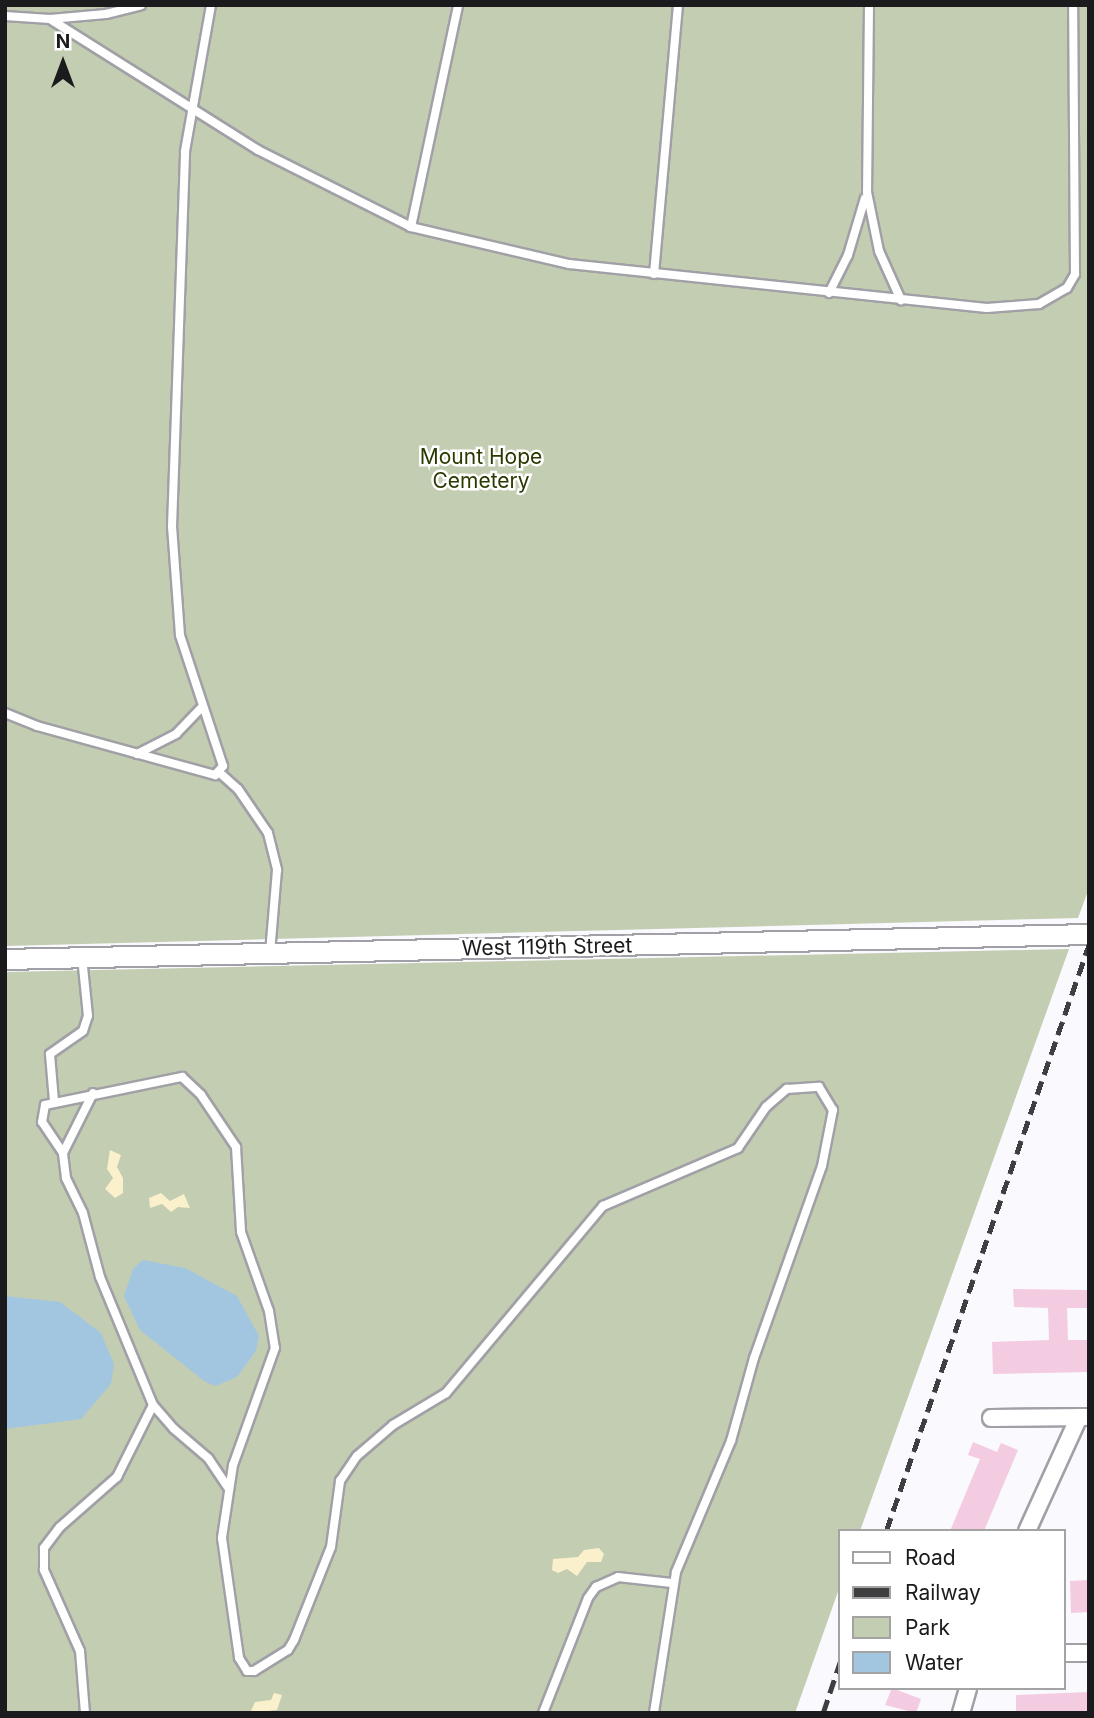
<!DOCTYPE html>
<style>
body{margin:0}
#map{position:relative;width:1094px;height:1718px;overflow:hidden;background:#faf9fe;font-family:Inter,sans-serif}
div>[style]{position:absolute}
[style*='--x']{left:calc(var(--x)*1px);top:calc(var(--y)*1px);width:calc(var(--w)*1px);rotate:calc(var(--a)*1deg)}
.green>*{inset:0;background:#c2cdb2}
.sand>*{inset:0;background:#faf0cb}
.water>*{inset:0;background:#a3c6e0}
.building>*{inset:0;background:#f4cce1}
.roads{filter:drop-shadow(2px 0 #a1a0a6) drop-shadow(-2px 0 #a1a0a6) drop-shadow(0 2px #a1a0a6) drop-shadow(0 -2px #a1a0a6)}
.service>*{height:8px;margin:-4px;padding:0 4px;transform-origin:4px;border-radius:4px;background:#fff}
.minor>*{height:16px;margin:-8px;padding:0 8px;transform-origin:8px;border-radius:8px;background:#fff}
.tertiary>*{height:19px;margin:-9.5px;padding:0 9.5px;transform-origin:9.5px;border-radius:9.5px;background:#fff}
.rail>*{height:4.5px;margin-top:-2.25px;transform-origin:0;background:repeating-linear-gradient(90deg,#3f3e41 0 14px,transparent 0 21px)}
span{translate:-50% -50%;white-space:nowrap;text-align:center;line-height:1.15;-webkit-text-stroke:5px #fff;paint-order:stroke}
.park-label{font-size:21px;color:#2a3b01}
.street-label{font-size:21px;color:#1b1a1c}
.frame{position:absolute;inset:0;border:7px solid #1b1a1c;pointer-events:none}
.legend{position:absolute;left:838px;top:1529px;width:228px;height:161px;box-sizing:border-box;background:#fff;border:2px solid #a4a3a4;margin:0;padding:9px 12px;list-style:none;font-size:21px;color:#1b1a1c}
.legend li{display:flex;align-items:center;gap:14px;height:35px}
.legend b{width:35px;border:2px solid #a4a3a4}
.north{position:absolute;left:28px;top:28px;width:70px;height:70px;-webkit-text-stroke:5px #fff;paint-order:stroke;rotate:0deg;font-size:19px;font-weight:700;line-height:28px;text-align:center;color:#1b1a1c}
.north::after{content:'';display:block;margin:auto;width:24px;height:32px;background:#1b1a1c;clip-path:polygon(50% 0,100% 100%,50% 72%,0 100%)}
</style>
<div id="map">
<div class="green">
<div style="clip-path:polygon(5px 5px,1089px 5px,1089px 888px,1078px 918px,5px 946px)"></div>
<div style="clip-path:polygon(1069px 949px,860px 1531px,840px 1531px,840px 1586px,795px 1713px,5px 1713px,5px 972px)"></div>
</div>
<div class="sand">
<div style="clip-path:polygon(110px 1150px,121px 1155px,117px 1167px,123px 1178px,123px 1193px,115px 1198px,105px 1189px,113px 1178px,107px 1169px)"></div>
<div style="clip-path:polygon(161px 1193px,170px 1201px,184px 1194px,190px 1208px,178px 1207px,171px 1212px,162px 1204px,150px 1208px,149px 1198px)"></div>
<div style="clip-path:polygon(599px 1548px,604px 1554px,601px 1562px,587px 1562px,577px 1576px,567px 1569px,558px 1573px,552px 1570px,553px 1559px,578px 1557px,584px 1550px)"></div>
<div style="clip-path:polygon(274px 1693px,282px 1695px,277px 1710px,250px 1713px,255px 1702px,271px 1700px)"></div>
</div>
<div class="water">
<div style="clip-path:polygon(143px 1260px,185px 1268px,237px 1296px,259px 1336px,256px 1351px,237px 1377px,215px 1386px,204px 1381px,140px 1330px,124px 1296px,133px 1269px)"></div>
<div style="clip-path:polygon(5px 1296px,60px 1302px,101px 1333px,114px 1364px,111px 1384px,81px 1419px,5px 1429px)"></div>
</div>
<div class="building">
<div style="clip-path:polygon(1013px 1289px,1087px 1290px,1088px 1308px,1067px 1308px,1068px 1340px,1089px 1340px,1089px 1372px,993px 1374px,992px 1342px,1049px 1340px,1048px 1308px,1014px 1307px)"></div>
<div style="clip-path:polygon(973px 1442px,997px 1452px,1001px 1443px,1018px 1450px,984px 1531px,950px 1531px,980px 1459px,968px 1455px)"></div>
<div style="clip-path:polygon(1088px 1580px,1089px 1612px,1071px 1613px,1070px 1581px)"></div>
<div style="clip-path:polygon(892px 1688px,921px 1699px,916px 1713px,885px 1705px)"></div>
<div style="clip-path:polygon(1089px 1692px,1089px 1713px,1016px 1713px,1016px 1695px)"></div>
</div>
<div class="roads">
<div class="service">
<div style="--x:869;--y:5;--w:187;--a:90.6"></div>
<div style="--x:867;--y:192;--w:60;--a:78.5"></div>
<div style="--x:879;--y:251;--w:54;--a:65.8"></div>
<div style="--x:5;--y:16;--w:45;--a:3.8"></div>
<div style="--x:50;--y:19;--w:56;--a:-5.1"></div>
<div style="--x:106;--y:14;--w:36;--a:-14"></div>
<div style="--x:50;--y:19;--w:246;--a:32.2"></div>
<div style="--x:258;--y:150;--w:171;--a:26.7"></div>
<div style="--x:411;--y:227;--w:162;--a:13.2"></div>
<div style="--x:569;--y:264;--w:420;--a:6"></div>
<div style="--x:987;--y:308;--w:52;--a:-4.4"></div>
<div style="--x:1039;--y:304;--w:32;--a:-30"></div>
<div style="--x:1067;--y:288;--w:16;--a:-60"></div>
<div style="--x:1075;--y:274;--w:269;--a:-90.4"></div>
<div style="--x:411;--y:227;--w:227;--a:-78"></div>
<div style="--x:654;--y:274;--w:270;--a:-84.9"></div>
<div style="--x:829;--y:293;--w:42;--a:-63.4"></div>
<div style="--x:848;--y:255;--w:59;--a:-73.4"></div>
<div style="--x:5;--y:713;--w:35;--a:22"></div>
<div style="--x:37;--y:726;--w:185;--a:15.4"></div>
<div style="--x:215;--y:775;--w:12;--a:-48"></div>
<div style="--x:223;--y:766;--w:138;--a:-108.2"></div>
<div style="--x:180;--y:635;--w:108;--a:-94.2"></div>
<div style="--x:172;--y:527;--w:376;--a:-88"></div>
<div style="--x:185;--y:151;--w:148;--a:-79.9"></div>
<div style="--x:137;--y:754;--w:44;--a:-27.1"></div>
<div style="--x:176;--y:734;--w:35;--a:-46"></div>
<div style="--x:220;--y:773;--w:24;--a:42"></div>
<div style="--x:238;--y:789;--w:53;--a:55.7"></div>
<div style="--x:268;--y:833;--w:38;--a:76"></div>
<div style="--x:277;--y:870;--w:83;--a:94.8"></div>
<div style="--x:54;--y:1101;--w:47;--a:-94.9"></div>
<div style="--x:50;--y:1054;--w:40;--a:-34.9"></div>
<div style="--x:83;--y:1031;--w:16;--a:-72"></div>
<div style="--x:88;--y:1016;--w:59;--a:-95.8"></div>
<div style="--x:63;--y:1153;--w:67;--a:-63.4"></div>
<div style="--x:229;--y:1489;--w:37;--a:-124"></div>
<div style="--x:208;--y:1458;--w:45;--a:-139.5"></div>
<div style="--x:174;--y:1429;--w:32;--a:-131"></div>
<div style="--x:153;--y:1405;--w:139;--a:-112.5"></div>
<div style="--x:100;--y:1277;--w:66;--a:-104.9"></div>
<div style="--x:83;--y:1213;--w:39;--a:-116"></div>
<div style="--x:66;--y:1178;--w:25;--a:-97"></div>
<div style="--x:63;--y:1153;--w:37;--a:-124"></div>
<div style="--x:42;--y:1122;--w:17;--a:-80"></div>
<div style="--x:45;--y:1105;--w:140;--a:-11.6"></div>
<div style="--x:182;--y:1077;--w:26;--a:43"></div>
<div style="--x:201;--y:1095;--w:63;--a:56.1"></div>
<div style="--x:236;--y:1147;--w:85;--a:86.6"></div>
<div style="--x:241;--y:1232;--w:84;--a:70.5"></div>
<div style="--x:269;--y:1311;--w:37;--a:81"></div>
<div style="--x:275;--y:1348;--w:124;--a:109.7"></div>
<div style="--x:233;--y:1465;--w:74;--a:98.6"></div>
<div style="--x:222;--y:1538;--w:121;--a:81.9"></div>
<div style="--x:239;--y:1658;--w:15;--a:58"></div>
<div style="--x:247;--y:1671;--w:7;--a:0"></div>
<div style="--x:254;--y:1671;--w:40;--a:-32"></div>
<div style="--x:288;--y:1650;--w:12;--a:-59"></div>
<div style="--x:294;--y:1640;--w:100;--a:-68.3"></div>
<div style="--x:331;--y:1547;--w:67;--a:-82.2"></div>
<div style="--x:340;--y:1481;--w:30;--a:-56"></div>
<div style="--x:357;--y:1456;--w:48;--a:-40.7"></div>
<div style="--x:393;--y:1425;--w:62;--a:-31.1"></div>
<div style="--x:446;--y:1393;--w:244;--a:-50"></div>
<div style="--x:603;--y:1206;--w:147;--a:-23.2"></div>
<div style="--x:738;--y:1148;--w:50;--a:-55.7"></div>
<div style="--x:766;--y:1107;--w:28;--a:-41"></div>
<div style="--x:787;--y:1089;--w:32;--a:-4"></div>
<div style="--x:819;--y:1087;--w:27;--a:59"></div>
<div style="--x:833;--y:1110;--w:57;--a:101.1"></div>
<div style="--x:822;--y:1166;--w:204;--a:109.5"></div>
<div style="--x:754;--y:1358;--w:86;--a:105.5"></div>
<div style="--x:731;--y:1441;--w:142;--a:112.8"></div>
<div style="--x:676;--y:1572;--w:143;--a:98.9"></div>
<div style="--x:85;--y:1713;--w:62;--a:-94.6"></div>
<div style="--x:80;--y:1651;--w:89;--a:-114"></div>
<div style="--x:44;--y:1570;--w:22;--a:-90"></div>
<div style="--x:44;--y:1548;--w:26;--a:-53"></div>
<div style="--x:60;--y:1527;--w:76;--a:-41.3"></div>
<div style="--x:117;--y:1477;--w:80;--a:-63.4"></div>
<div style="--x:543;--y:1713;--w:123;--a:-68.6"></div>
<div style="--x:588;--y:1598;--w:14;--a:-54"></div>
<div style="--x:596;--y:1587;--w:24;--a:-24"></div>
<div style="--x:618;--y:1577;--w:54;--a:6.3"></div>
</div>
<div class="minor">
<div style="--x:991;--y:1418;--w:95;--a:-0.6"></div>
<div style="--x:1027;--y:1531;--w:125;--a:-65.5"></div>
<div style="--x:1064;--y:1653;--w:25;--a:0"></div>
<div style="--x:961;--y:1713;--w:26;--a:-74"></div>
</div>
<div class="tertiary">
<div style="--x:5;--y:959;--w:1084;--a:-1.32"></div>
</div>
</div>
<div class="rail">
<div style="--x:886;--y:1531;--w:621;--a:-70.92"></div>
<div style="--x:823;--y:1713;--w:54;--a:-71.6"></div>
</div>
<div class="park-label">
<span style="left:481px;top:469px">Mount Hope<br>Cemetery</span>
</div>
<div class="street-label">
<span style="left:547px;top:947px;rotate:-1deg">West 119th Street</span>
</div>
<div class="frame"></div>
<ul class="legend">
<li><b style="height:9px;background:#fff"></b>Road</li>
<li><b style="height:9px;background:#3f3e41"></b>Railway</li>
<li><b style="height:19px;background:#c2cdb2"></b>Park</li>
<li><b style="height:19px;background:#a3c6e0"></b>Water</li>
</ul>
<div class="north">N</div>
</div>
